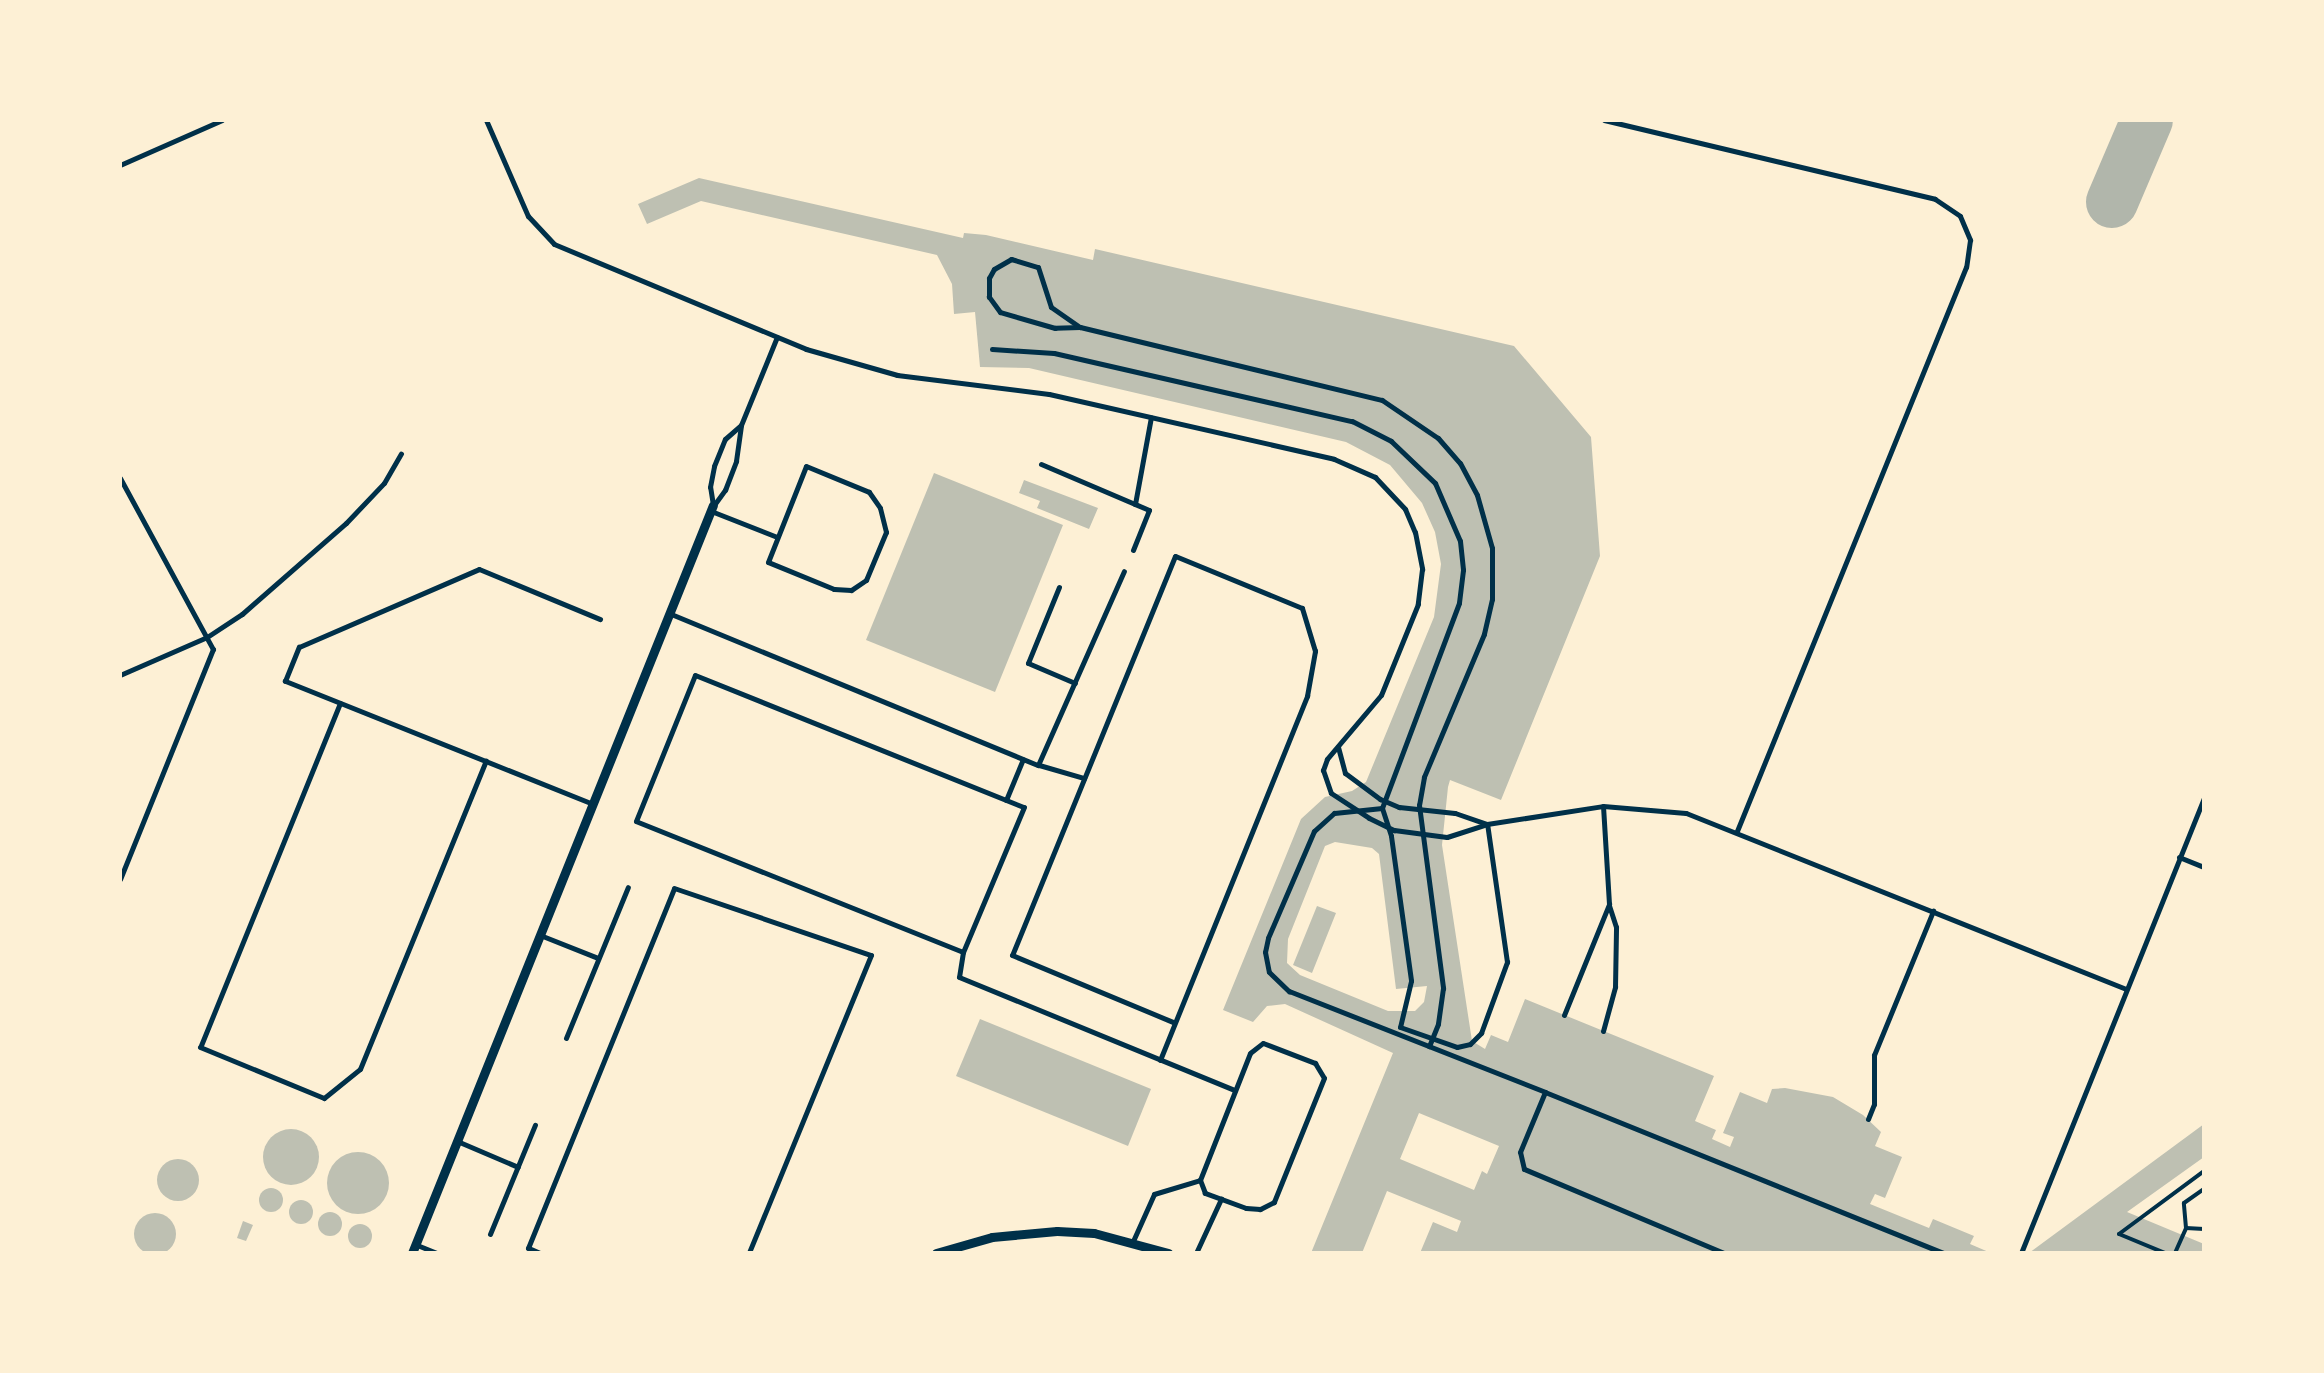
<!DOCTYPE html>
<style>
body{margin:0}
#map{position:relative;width:2324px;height:1373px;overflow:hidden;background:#fdf0d5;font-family:Poppins,sans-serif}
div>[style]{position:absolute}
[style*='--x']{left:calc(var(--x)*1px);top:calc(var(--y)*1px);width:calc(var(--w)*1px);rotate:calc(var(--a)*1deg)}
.taxiway>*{height:52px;margin:-26px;padding:0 26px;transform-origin:26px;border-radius:26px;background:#b1b6ab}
.building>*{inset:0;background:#bec0b2}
.round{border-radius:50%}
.path>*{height:4px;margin:-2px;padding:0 2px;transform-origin:2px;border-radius:2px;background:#003049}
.service>*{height:5px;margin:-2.5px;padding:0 2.5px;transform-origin:2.5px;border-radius:2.5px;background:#003049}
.minor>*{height:9px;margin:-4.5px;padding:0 4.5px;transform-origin:4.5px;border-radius:4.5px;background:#003049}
span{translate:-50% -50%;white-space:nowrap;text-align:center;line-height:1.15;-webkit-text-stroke:8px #fdf0d5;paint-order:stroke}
.frame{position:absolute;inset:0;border:122px solid #fdf0d5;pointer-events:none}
</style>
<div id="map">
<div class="taxiway">
<div style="--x:2112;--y:202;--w:89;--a:-66.9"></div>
</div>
<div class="building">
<div style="clip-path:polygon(evenodd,699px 178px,963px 238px,964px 233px,986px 235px,1093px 260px,1095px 249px,1514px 346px,1591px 437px,1600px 556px,1501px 800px,1450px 780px,1448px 787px,1442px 845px,1472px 1041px,1485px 1049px,1491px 1035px,1508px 1042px,1525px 999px,1714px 1076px,1695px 1121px,1716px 1130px,1712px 1139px,1730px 1147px,1734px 1137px,1723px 1133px,1740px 1092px,1767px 1103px,1772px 1089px,1785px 1088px,1833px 1097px,1863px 1115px,1881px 1132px,1875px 1146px,1902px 1157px,1885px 1198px,1875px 1194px,1870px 1204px,1929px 1228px,1933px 1219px,1974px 1236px,1970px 1244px,1991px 1253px,1420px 1253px,1433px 1222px,1457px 1232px,1461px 1221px,1387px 1191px,1362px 1253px,1311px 1253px,1393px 1053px,1285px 1004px,1267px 1006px,1253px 1022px,1223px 1010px,1301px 819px,1325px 797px,1352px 791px,1366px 782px,1434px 617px,1441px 564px,1435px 532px,1422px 503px,1390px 465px,1346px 442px,1029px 368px,980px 367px,975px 312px,954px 314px,952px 284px,937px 255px,701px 201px,647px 224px,638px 204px,699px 178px,1335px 842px,1372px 848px,1379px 854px,1396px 989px,1427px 986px,1424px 1002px,1415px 1011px,1388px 1011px,1300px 975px,1287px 963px,1288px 939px,1325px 846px,1335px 842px,699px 178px,1419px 1113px,1499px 1146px,1487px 1174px,1482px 1171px,1474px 1190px,1400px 1159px,1419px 1113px)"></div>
<div style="clip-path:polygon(934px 473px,1063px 525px,995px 692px,866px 640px)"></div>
<div style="clip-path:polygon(1024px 480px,1098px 508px,1089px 529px,1037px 508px,1040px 501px,1019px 493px)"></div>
<div style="clip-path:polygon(1317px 906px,1336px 913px,1312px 973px,1293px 965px)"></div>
<div style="clip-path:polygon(980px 1019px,1151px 1089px,1128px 1146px,956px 1076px)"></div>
<div style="clip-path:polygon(2204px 1124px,2204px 1157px,2127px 1212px,2204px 1244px,2204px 1253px,2029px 1253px)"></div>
<div class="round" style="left:263px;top:1129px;width:56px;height:56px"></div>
<div class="round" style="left:327px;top:1152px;width:62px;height:62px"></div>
<div class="round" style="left:157px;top:1159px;width:42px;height:42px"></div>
<div class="round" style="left:259px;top:1188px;width:24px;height:24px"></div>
<div class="round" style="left:289px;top:1200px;width:24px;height:24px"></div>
<div class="round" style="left:318px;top:1212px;width:24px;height:24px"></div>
<div class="round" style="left:134px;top:1213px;width:42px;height:42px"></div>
<div style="clip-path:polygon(243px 1221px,253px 1225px,246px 1241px,237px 1238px)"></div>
<div class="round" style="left:348px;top:1224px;width:24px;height:24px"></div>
</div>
<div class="path">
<div style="--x:2186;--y:1228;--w:18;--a:3"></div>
<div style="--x:2119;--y:1234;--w:106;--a:-36.5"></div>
<div style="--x:2119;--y:1234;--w:50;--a:22.4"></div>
<div style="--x:2175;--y:1253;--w:27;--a:-66"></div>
<div style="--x:2186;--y:1228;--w:25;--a:-95"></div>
<div style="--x:2184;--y:1203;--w:24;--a:-35"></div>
</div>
<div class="service">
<div style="--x:486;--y:120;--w:105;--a:66.4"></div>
<div style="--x:528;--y:216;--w:38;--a:47"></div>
<div style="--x:554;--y:244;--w:273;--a:22.6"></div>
<div style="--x:806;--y:349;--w:95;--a:15.9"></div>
<div style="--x:897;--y:375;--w:153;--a:7.1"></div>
<div style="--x:1049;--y:394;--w:292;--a:12.8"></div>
<div style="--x:1334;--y:459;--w:45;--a:23.7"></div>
<div style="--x:1375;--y:477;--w:44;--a:46.8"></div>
<div style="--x:1405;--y:509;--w:25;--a:67"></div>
<div style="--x:1415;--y:532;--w:38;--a:79"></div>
<div style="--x:1422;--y:569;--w:35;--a:97"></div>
<div style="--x:1418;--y:604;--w:98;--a:112.1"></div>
<div style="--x:1381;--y:695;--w:84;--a:130.2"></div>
<div style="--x:1327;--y:759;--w:12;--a:110"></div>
<div style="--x:1323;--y:770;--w:24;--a:71"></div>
<div style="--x:1331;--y:793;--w:45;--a:33.3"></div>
<div style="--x:1369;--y:818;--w:28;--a:26"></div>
<div style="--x:1394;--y:830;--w:53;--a:7.5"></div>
<div style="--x:1447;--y:837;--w:42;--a:-18"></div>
<div style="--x:1487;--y:824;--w:117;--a:-8.8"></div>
<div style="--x:1603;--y:806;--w:83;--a:4.8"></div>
<div style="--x:1686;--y:813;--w:474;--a:21.8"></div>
<div style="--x:1604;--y:120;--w:340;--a:13.4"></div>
<div style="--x:1935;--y:199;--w:30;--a:34"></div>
<div style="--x:1960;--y:216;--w:26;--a:67"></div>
<div style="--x:1970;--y:240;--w:27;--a:98"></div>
<div style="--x:1966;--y:267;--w:609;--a:112.1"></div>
<div style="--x:120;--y:165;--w:111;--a:-23.8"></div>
<div style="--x:1011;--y:259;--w:28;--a:17"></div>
<div style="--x:1038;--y:267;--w:42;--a:72"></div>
<div style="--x:1051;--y:307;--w:35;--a:35"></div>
<div style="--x:1080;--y:327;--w:25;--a:178"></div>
<div style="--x:1055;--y:328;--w:57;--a:-163.8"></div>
<div style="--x:1000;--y:312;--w:19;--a:-126"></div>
<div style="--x:989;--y:297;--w:19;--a:-90"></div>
<div style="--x:989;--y:278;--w:10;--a:-61"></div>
<div style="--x:994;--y:269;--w:20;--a:-30"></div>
<div style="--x:1080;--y:327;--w:311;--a:13.6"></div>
<div style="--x:1382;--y:400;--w:68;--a:34.2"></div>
<div style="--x:1438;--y:438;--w:33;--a:49"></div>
<div style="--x:1460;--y:463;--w:36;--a:62"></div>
<div style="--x:1477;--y:495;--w:55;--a:74.2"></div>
<div style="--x:1492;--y:548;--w:51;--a:90"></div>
<div style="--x:1492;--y:599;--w:36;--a:103"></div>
<div style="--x:1484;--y:634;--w:155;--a:112.8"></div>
<div style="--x:1424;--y:777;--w:28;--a:100"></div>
<div style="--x:1419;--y:805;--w:185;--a:82.5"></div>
<div style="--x:1443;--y:988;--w:36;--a:98"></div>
<div style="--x:1438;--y:1024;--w:24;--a:112"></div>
<div style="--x:992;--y:349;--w:62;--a:3.7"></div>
<div style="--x:1054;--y:353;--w:306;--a:12.9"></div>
<div style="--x:1352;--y:421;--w:44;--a:27.1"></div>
<div style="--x:1391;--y:441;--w:61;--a:43.7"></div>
<div style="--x:1435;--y:483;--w:63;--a:66.7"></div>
<div style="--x:1460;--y:541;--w:29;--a:84"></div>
<div style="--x:1463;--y:570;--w:33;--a:97"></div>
<div style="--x:1459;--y:603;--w:219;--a:110.6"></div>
<div style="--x:1382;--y:808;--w:29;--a:72"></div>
<div style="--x:1391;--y:836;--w:146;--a:82.1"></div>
<div style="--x:1411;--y:981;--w:47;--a:103.4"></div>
<div style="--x:1400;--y:1027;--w:60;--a:19.3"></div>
<div style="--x:1457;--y:1047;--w:13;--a:-13"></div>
<div style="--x:1470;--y:1044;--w:16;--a:-45"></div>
<div style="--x:1481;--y:1033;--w:76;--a:-69.9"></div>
<div style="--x:1507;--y:962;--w:139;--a:-98.2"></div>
<div style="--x:1041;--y:464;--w:102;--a:23.1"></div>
<div style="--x:806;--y:466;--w:68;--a:22.4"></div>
<div style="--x:869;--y:492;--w:19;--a:55"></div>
<div style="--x:880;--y:508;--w:25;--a:76"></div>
<div style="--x:886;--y:532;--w:52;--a:112.6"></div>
<div style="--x:866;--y:580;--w:18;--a:146"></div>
<div style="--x:851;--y:590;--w:17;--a:-177"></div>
<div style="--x:834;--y:589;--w:71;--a:-157.8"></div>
<div style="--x:768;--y:562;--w:103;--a:-68.4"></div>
<div style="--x:120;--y:478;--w:195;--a:61.5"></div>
<div style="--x:213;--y:649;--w:248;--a:112"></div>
<div style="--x:713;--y:505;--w:18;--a:-99"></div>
<div style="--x:710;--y:487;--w:21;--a:-79"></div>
<div style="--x:714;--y:466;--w:29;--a:-68"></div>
<div style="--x:725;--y:439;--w:21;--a:-41"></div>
<div style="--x:714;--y:505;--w:19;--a:-54"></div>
<div style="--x:725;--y:490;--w:31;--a:-69"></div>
<div style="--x:736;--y:461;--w:36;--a:-82"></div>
<div style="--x:741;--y:425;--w:95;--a:-67.8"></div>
<div style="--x:711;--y:511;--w:71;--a:21.5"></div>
<div style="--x:1133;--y:550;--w:43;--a:-68.2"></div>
<div style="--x:1149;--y:510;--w:15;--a:-157"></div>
<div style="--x:1135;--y:504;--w:88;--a:-79.6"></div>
<div style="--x:1059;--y:587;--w:82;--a:112.2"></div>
<div style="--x:1028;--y:663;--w:51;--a:23.1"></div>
<div style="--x:671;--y:614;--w:397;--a:22.4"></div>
<div style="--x:1038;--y:765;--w:212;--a:-66.1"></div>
<div style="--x:120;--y:675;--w:95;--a:-23.6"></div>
<div style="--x:207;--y:637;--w:42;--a:-33.3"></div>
<div style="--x:242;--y:614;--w:138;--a:-41.2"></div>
<div style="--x:346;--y:523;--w:55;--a:-46.5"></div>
<div style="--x:384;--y:483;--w:34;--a:-60"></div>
<div style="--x:340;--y:703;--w:371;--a:112.1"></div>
<div style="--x:200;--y:1047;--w:134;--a:22.4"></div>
<div style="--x:324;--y:1098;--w:46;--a:-38.9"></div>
<div style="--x:360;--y:1069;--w:333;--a:-67.8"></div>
<div style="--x:1338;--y:747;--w:27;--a:75"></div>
<div style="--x:1345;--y:773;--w:44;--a:36.6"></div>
<div style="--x:1380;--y:799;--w:21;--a:23"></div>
<div style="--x:1399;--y:807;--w:56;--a:6.1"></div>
<div style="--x:1455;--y:813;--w:34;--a:19"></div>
<div style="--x:1039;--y:765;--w:47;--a:16.1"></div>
<div style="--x:1006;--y:800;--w:44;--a:-67.5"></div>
<div style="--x:593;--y:804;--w:332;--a:-158.2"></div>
<div style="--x:285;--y:681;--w:37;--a:-68"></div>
<div style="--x:299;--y:647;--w:196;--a:-23.4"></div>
<div style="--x:479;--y:569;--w:131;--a:22.5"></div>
<div style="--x:1382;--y:808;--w:48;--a:174.1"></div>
<div style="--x:1334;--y:813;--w:27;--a:138"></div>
<div style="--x:1314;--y:831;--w:116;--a:113.3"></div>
<div style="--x:1268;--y:938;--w:14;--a:102"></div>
<div style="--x:1265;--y:952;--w:20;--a:79"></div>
<div style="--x:1269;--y:972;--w:28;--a:44"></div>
<div style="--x:1289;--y:991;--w:275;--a:21.5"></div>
<div style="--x:2179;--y:857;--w:27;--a:22"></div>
<div style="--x:540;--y:935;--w:62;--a:21.6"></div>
<div style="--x:963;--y:952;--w:352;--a:-158.2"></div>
<div style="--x:636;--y:821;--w:157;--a:-68"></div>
<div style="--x:695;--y:675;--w:354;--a:21.9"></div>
<div style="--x:1024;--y:807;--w:157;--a:112.8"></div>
<div style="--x:963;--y:952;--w:25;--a:99"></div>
<div style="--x:959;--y:977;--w:298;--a:22.3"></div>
<div style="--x:1564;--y:1015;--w:120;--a:-67.9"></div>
<div style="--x:1609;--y:904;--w:97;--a:-93.5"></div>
<div style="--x:1603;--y:1031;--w:46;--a:-74.7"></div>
<div style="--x:1615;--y:987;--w:60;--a:-89"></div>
<div style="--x:1616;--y:927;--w:22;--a:-108"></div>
<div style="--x:566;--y:1038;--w:163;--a:-67.7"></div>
<div style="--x:1263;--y:1043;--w:56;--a:21"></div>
<div style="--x:1315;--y:1063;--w:17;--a:59"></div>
<div style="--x:1324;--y:1078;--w:134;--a:112"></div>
<div style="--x:1274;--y:1202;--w:16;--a:153"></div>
<div style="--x:1260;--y:1209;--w:14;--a:-176"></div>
<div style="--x:1246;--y:1208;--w:44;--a:-159.9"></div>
<div style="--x:1205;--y:1193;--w:14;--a:-111"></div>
<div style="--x:1200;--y:1180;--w:136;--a:-68.5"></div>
<div style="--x:1250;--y:1053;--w:16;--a:-38"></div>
<div style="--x:1160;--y:1060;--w:393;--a:-68"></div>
<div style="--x:1307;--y:696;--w:46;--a:-79.9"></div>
<div style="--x:1315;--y:651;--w:45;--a:-106.8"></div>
<div style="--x:1302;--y:608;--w:137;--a:-157.7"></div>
<div style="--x:1175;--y:556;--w:431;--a:112.2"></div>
<div style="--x:1012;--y:955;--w:174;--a:22.6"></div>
<div style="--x:1868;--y:1119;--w:16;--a:-68"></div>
<div style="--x:1874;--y:1104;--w:49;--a:-90"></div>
<div style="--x:1874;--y:1055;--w:156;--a:-67.7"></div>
<div style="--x:457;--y:1141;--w:66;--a:23.1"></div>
<div style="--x:490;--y:1234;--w:118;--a:-67.6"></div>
<div style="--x:1133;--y:1241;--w:51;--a:-65.9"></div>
<div style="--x:1154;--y:1194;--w:48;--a:-16.9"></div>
<div style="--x:417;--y:1245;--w:22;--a:22"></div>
<div style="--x:540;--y:1253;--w:13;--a:-157"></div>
<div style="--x:528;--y:1248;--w:388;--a:-67.9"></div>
<div style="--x:674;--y:888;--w:208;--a:18.8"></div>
<div style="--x:871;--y:955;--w:322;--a:112.3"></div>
<div style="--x:1196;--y:1253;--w:60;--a:-65.2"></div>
<div style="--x:1724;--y:1253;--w:217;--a:-157.2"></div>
<div style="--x:1524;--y:1169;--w:17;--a:-103"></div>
<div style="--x:1520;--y:1152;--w:65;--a:-67.4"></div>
<div style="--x:1545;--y:1092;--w:430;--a:22"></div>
<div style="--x:2021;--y:1253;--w:491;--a:-68.1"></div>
</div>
<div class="minor">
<div style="--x:412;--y:1253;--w:806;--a:-68.08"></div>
<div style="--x:936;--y:1253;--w:58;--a:-15.9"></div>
<div style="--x:992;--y:1237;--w:65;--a:-5.3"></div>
<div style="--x:1057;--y:1231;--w:37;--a:3"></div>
<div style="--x:1094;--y:1233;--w:77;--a:15.1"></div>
</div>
<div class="frame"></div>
</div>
